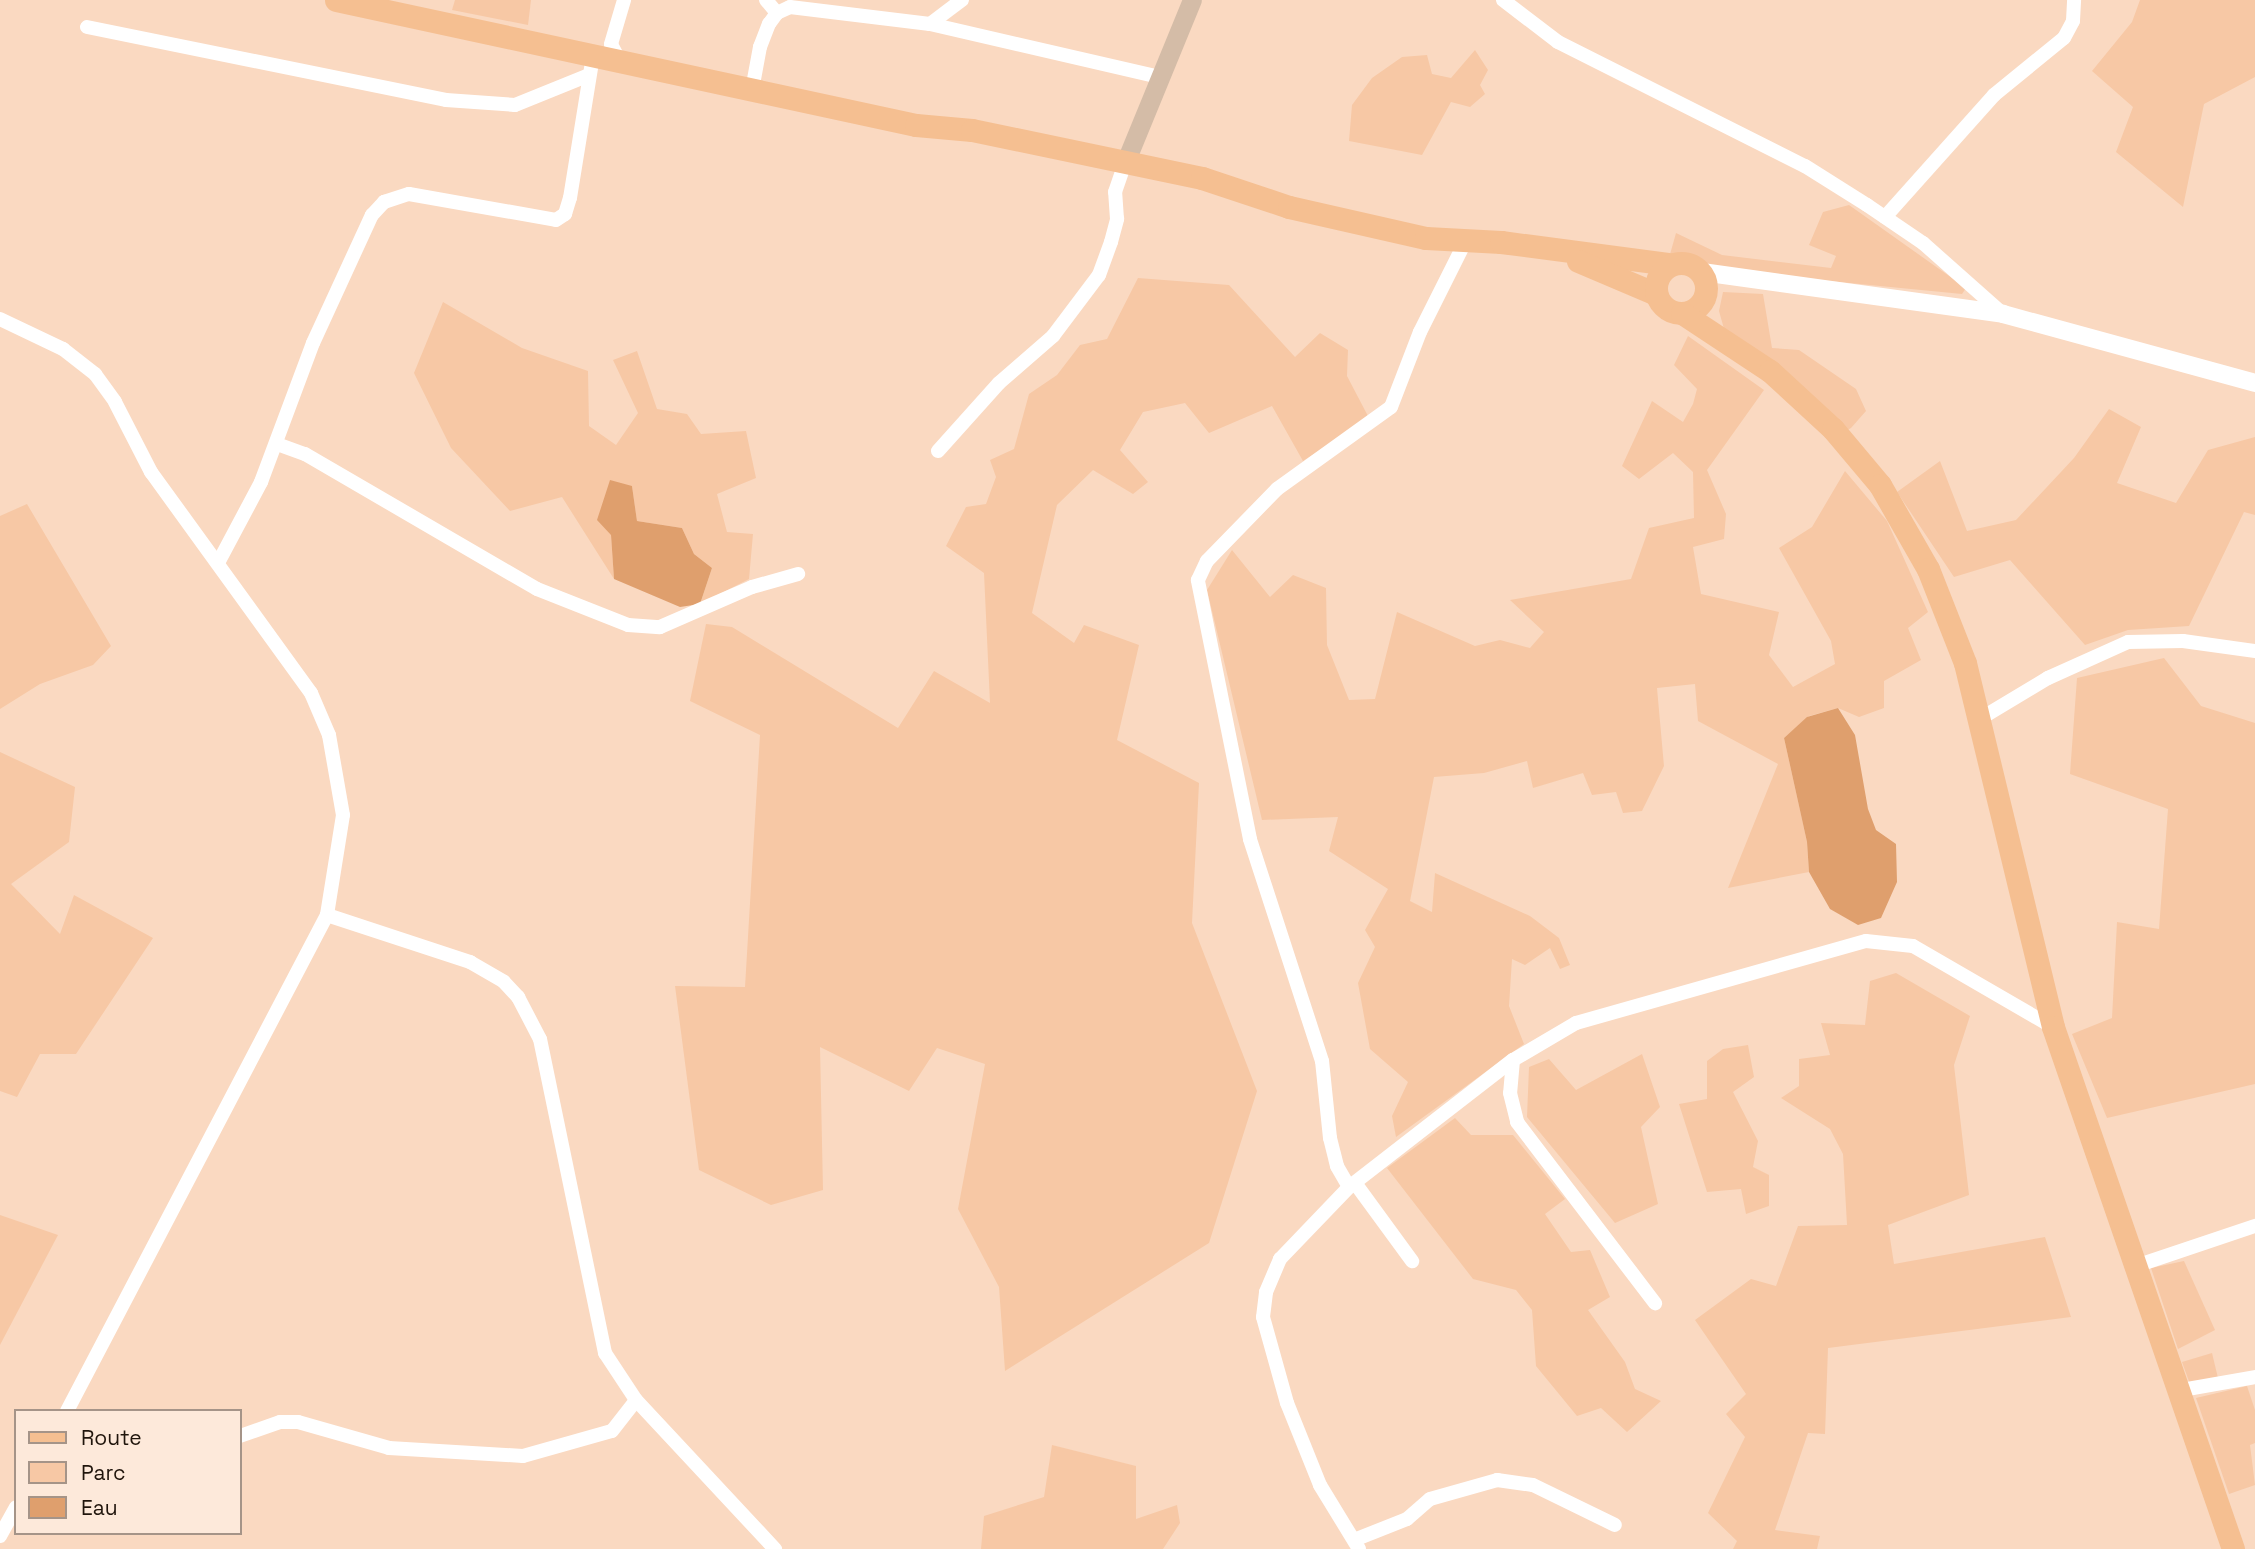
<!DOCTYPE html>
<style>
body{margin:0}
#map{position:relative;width:2255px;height:1549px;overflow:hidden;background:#fad9c1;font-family:"Space Grotesk",sans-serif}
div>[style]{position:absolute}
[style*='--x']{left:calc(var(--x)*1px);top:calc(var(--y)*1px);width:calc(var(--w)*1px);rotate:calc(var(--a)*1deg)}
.green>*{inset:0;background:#f7c8a5}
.water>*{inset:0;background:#df9f6d}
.minor>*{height:14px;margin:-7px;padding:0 7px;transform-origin:7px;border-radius:7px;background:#fff}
.tertiary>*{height:18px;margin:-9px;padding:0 9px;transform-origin:9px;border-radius:9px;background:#fff}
.secondary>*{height:19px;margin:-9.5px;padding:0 9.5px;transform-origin:9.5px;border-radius:9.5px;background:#d4bca7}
.primary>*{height:23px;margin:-11.5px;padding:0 11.5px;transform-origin:11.5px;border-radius:11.5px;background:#f5bf91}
.primary>.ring{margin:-11.5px;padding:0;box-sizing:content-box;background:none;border:23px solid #f5bf91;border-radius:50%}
span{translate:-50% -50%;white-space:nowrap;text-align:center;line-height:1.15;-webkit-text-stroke:5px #fde9da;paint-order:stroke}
.legend{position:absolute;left:14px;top:1409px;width:228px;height:126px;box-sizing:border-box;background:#fde9da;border:2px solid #a59488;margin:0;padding:9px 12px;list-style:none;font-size:21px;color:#20150c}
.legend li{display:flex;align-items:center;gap:14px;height:35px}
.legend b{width:35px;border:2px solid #a59488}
</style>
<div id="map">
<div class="green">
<div style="clip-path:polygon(455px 0,531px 0,528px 25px,452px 10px)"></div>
<div style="clip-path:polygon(2140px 0,2255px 0,2255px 77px,2204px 104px,2183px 207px,2116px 152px,2133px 107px,2092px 71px,2132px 22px)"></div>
<div style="clip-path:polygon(1475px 50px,1488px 70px,1480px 85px,1485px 94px,1470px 107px,1451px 102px,1422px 155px,1349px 141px,1352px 105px,1372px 78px,1402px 57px,1427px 55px,1432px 74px,1451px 78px)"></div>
<div style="clip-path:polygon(1849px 205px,1966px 288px,1962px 294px,1667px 265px,1676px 233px,1722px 255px,1831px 268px,1836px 256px,1809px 245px,1823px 212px)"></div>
<div style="clip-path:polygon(1138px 278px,1229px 285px,1295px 357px,1320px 333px,1348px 350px,1347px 376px,1369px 418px,1303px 461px,1272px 406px,1209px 433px,1185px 403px,1143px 412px,1120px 450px,1148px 482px,1133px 494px,1093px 470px,1057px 505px,1032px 613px,1074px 643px,1084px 625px,1139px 645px,1117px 740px,1199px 783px,1192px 923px,1257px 1091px,1209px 1243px,1005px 1371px,999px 1287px,958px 1209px,985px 1064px,937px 1048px,909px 1091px,820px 1047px,823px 1190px,771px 1205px,699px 1170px,675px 986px,745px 987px,760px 735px,690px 701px,706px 624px,732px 627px,898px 728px,934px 671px,990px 703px,984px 573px,946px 546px,966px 507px,986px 504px,996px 477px,990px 460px,1014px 449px,1029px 394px,1057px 375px,1080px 345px,1107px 339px)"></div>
<div style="clip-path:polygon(1723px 292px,1763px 294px,1772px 348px,1799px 350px,1856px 389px,1866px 411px,1851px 428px,1844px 432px,1726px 336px,1719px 311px)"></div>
<div style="clip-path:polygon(443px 302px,522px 348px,588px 371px,589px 426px,616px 445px,638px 413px,613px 360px,637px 351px,657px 409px,687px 414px,701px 434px,746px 431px,756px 478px,717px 494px,727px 532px,753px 534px,749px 579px,700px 604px,712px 568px,694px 554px,682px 528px,637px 521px,632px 486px,611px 535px,614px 579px,562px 497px,510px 511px,451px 448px,414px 373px)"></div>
<div style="clip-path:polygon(1688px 336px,1764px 390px,1707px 470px,1726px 514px,1724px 539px,1693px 547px,1701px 594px,1779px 612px,1769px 655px,1793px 687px,1835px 664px,1831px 641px,1779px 548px,1812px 527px,1845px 471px,1887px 521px,1928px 612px,1908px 628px,1921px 660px,1884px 681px,1884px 708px,1859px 717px,1838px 708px,1809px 716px,1784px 738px,1807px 842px,1809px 872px,1728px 888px,1778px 764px,1698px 721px,1695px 684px,1657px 688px,1664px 766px,1642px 811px,1623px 813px,1616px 792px,1592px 795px,1583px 773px,1533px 788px,1527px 761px,1484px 773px,1434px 777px,1410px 901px,1432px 912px,1435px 873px,1530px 916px,1559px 938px,1570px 965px,1560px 969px,1550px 948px,1525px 965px,1512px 959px,1509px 1006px,1524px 1044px,1396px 1137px,1392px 1116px,1408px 1082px,1370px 1049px,1358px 983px,1375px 947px,1365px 930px,1388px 889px,1329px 851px,1338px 817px,1262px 820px,1207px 590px,1232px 550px,1270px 597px,1293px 575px,1326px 588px,1327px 645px,1349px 700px,1375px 699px,1397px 612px,1475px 646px,1500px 640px,1530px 648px,1544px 632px,1510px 600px,1631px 579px,1649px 528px,1694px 518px,1693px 472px,1673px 453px,1639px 479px,1622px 466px,1652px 401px,1683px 422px,1693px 404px,1697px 389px,1674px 365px)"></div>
<div style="clip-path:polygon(2109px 409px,2141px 427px,2117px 483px,2176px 503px,2208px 450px,2255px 437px,2255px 515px,2244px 512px,2189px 626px,2128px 630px,2085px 645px,2010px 560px,1954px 577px,1897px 492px,1940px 461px,1967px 531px,2016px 520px,2074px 458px)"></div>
<div style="clip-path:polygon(27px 504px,111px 646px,93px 665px,40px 684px,0 709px,0 516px)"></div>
<div style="clip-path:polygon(2164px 658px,2201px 706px,2255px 723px,2255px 1084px,2107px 1118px,2072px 1034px,2112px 1018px,2117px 922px,2159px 929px,2168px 809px,2070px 774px,2077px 678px)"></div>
<div style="clip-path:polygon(0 752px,75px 787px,69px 842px,11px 884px,60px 934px,74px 895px,153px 938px,76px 1054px,40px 1054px,17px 1097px,0 1091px)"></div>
<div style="clip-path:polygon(1896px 973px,1970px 1016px,1954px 1065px,1969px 1195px,1888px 1225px,1894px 1264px,2045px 1237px,2071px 1317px,1828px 1348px,1825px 1434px,1808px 1433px,1775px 1530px,1820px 1536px,1817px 1549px,1733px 1549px,1737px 1541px,1708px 1513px,1745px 1437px,1726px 1414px,1746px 1394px,1695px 1320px,1751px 1279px,1776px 1286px,1798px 1226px,1847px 1225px,1843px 1154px,1830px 1129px,1781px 1098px,1799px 1086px,1799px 1059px,1830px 1055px,1821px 1023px,1865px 1025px,1870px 981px)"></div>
<div style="clip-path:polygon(1748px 1045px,1754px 1077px,1733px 1092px,1758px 1141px,1753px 1167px,1769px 1175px,1769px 1206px,1746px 1214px,1741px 1189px,1707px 1192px,1679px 1104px,1707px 1099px,1707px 1061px,1723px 1049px)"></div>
<div style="clip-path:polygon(1642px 1054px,1660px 1107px,1641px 1127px,1658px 1204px,1615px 1223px,1527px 1117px,1529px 1067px,1549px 1059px,1576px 1090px)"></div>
<div style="clip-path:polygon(1455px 1118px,1471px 1135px,1513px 1135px,1565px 1199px,1545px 1214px,1571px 1252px,1590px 1250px,1610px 1297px,1588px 1310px,1625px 1362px,1635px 1389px,1661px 1401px,1627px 1432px,1601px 1408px,1577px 1416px,1536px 1366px,1532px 1310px,1516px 1290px,1473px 1279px,1387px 1168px)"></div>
<div style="clip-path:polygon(0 1215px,58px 1235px,0 1345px)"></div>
<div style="clip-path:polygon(2184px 1261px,2215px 1330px,2178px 1349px,2151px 1268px)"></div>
<div style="clip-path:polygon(2212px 1353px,2218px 1378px,2190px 1384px,2182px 1362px)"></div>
<div style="clip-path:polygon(2247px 1386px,2255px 1410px,2255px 1443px,2250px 1445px,2255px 1485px,2229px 1494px,2196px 1398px)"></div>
<div style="clip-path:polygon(1052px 1445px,1136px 1466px,1136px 1519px,1177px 1505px,1180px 1523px,1163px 1549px,981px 1549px,984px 1516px,1044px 1497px)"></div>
</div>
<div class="water">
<div style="clip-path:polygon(610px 480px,632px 486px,637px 521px,682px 528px,694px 554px,712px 568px,700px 604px,680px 607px,614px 579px,611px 535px,597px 520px)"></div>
<div style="clip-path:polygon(1838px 708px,1855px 735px,1868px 809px,1876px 830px,1896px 844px,1897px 882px,1881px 918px,1858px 925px,1830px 909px,1809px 872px,1807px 842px,1784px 738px,1807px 717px)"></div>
</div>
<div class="minor">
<div style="--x:766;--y:0;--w:17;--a:50"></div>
<div style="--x:1503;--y:0;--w:69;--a:37.4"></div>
<div style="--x:1558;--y:42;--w:276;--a:26.7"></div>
<div style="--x:1805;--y:166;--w:73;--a:32.2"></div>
<div style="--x:1867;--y:205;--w:68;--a:34.2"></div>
<div style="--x:1923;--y:243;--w:107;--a:41.6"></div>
<div style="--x:930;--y:24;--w:40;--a:-37"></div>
<div style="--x:87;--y:27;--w:366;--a:11.5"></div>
<div style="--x:446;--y:100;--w:69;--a:4.1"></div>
<div style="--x:515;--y:105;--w:80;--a:-22.1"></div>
<div style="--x:621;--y:63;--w:21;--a:-118"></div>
<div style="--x:611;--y:44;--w:46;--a:-73.5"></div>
<div style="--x:752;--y:90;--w:44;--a:-79.5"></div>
<div style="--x:760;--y:47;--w:25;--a:-69"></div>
<div style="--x:769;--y:24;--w:14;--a:-54"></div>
<div style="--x:777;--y:13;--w:14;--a:-25"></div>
<div style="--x:790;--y:7;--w:141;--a:6.9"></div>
<div style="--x:930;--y:24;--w:235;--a:13"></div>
<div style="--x:1885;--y:217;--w:164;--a:-48.2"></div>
<div style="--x:1994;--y:95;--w:90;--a:-39.2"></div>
<div style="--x:2064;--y:38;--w:19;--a:-62"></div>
<div style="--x:2073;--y:21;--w:21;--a:-87"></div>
<div style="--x:0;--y:319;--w:70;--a:25.5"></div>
<div style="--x:63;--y:349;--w:41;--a:38"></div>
<div style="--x:95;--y:374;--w:34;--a:54"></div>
<div style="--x:115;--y:402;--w:79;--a:62.8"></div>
<div style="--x:151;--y:472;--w:273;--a:54.1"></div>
<div style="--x:311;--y:693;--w:46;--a:66.8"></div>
<div style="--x:329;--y:735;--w:81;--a:80.1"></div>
<div style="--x:343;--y:815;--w:101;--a:99.1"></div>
<div style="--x:327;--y:915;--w:560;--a:117.66"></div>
<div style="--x:277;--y:444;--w:30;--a:20"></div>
<div style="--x:305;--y:454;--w:268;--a:30.2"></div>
<div style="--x:537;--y:589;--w:98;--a:21.6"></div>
<div style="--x:628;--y:625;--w:32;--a:4"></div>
<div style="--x:660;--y:627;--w:100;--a:-23.5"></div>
<div style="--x:752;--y:587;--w:48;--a:-15.8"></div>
<div style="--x:938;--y:451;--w:91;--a:-48.1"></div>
<div style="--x:999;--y:383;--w:72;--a:-41"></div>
<div style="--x:1053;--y:336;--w:76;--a:-53"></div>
<div style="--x:1099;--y:275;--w:35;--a:-70"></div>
<div style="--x:1111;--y:242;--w:24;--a:-75"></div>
<div style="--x:1117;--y:219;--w:27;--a:-94"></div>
<div style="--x:1115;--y:192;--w:31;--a:-71"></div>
<div style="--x:218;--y:563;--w:92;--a:-62"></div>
<div style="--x:261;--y:482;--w:148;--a:-69.5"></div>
<div style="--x:313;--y:343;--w:141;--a:-65.3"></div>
<div style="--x:372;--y:215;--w:18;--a:-47"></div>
<div style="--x:384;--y:202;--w:26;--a:-18"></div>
<div style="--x:409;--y:194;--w:149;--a:10"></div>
<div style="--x:556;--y:220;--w:11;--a:-34"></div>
<div style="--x:565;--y:214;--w:17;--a:-73"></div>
<div style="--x:570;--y:198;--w:144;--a:-80.8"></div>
<div style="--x:1978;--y:720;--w:82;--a:-31"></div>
<div style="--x:2048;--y:678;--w:88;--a:-24.2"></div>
<div style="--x:2128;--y:642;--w:55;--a:-1"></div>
<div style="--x:2183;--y:641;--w:73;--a:7.9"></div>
<div style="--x:327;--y:915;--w:151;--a:18.2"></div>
<div style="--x:470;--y:962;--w:39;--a:30"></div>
<div style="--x:504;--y:982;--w:21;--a:47"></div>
<div style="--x:518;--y:997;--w:47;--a:62.4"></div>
<div style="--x:540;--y:1039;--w:321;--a:78.3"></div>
<div style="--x:605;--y:1353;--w:56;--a:56.6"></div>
<div style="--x:636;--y:1400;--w:204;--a:47"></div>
<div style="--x:1513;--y:1060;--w:33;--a:95"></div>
<div style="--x:1510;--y:1093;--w:30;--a:76"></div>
<div style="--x:1517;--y:1122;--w:228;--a:52.7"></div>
<div style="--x:1355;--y:1183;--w:97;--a:53.8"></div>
<div style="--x:1349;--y:1187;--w:24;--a:-120"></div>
<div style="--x:1337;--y:1166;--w:29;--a:-104"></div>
<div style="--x:1330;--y:1138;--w:77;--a:-95.9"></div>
<div style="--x:1322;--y:1061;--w:233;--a:-108"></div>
<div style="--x:1250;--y:839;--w:264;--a:-101.4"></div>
<div style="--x:1198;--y:580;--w:21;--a:-65"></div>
<div style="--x:1207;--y:561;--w:100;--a:-45.8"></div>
<div style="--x:1277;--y:489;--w:140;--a:-35.7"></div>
<div style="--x:1391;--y:407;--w:80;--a:-68.9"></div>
<div style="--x:1420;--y:332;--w:103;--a:-63.4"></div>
<div style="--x:2133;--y:1267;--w:129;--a:-18.6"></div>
<div style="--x:2176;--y:1391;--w:80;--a:-10"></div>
<div style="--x:240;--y:1436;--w:42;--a:-19.3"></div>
<div style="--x:280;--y:1422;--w:18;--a:0"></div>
<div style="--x:298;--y:1422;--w:95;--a:15.9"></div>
<div style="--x:389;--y:1448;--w:134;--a:3.4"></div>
<div style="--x:523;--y:1456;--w:92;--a:-15.7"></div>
<div style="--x:612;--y:1431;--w:39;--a:-52"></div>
<div style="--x:0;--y:1536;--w:33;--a:-61"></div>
<div style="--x:1354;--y:1540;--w:57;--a:-21.6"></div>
<div style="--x:1407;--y:1519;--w:30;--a:-41"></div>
<div style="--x:1430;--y:1499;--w:70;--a:-15.8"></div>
<div style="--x:1497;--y:1480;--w:36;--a:8"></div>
<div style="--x:1533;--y:1485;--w:91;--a:26"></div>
<div style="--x:1359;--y:1549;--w:75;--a:-121.4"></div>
<div style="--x:1320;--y:1485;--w:88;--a:-111.9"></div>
<div style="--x:1287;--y:1403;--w:89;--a:-105.6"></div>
<div style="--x:1263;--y:1317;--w:25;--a:-83"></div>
<div style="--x:1266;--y:1292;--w:36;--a:-67"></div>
<div style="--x:1280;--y:1259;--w:100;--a:-46.2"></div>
<div style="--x:1349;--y:1187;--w:207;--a:-37.8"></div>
<div style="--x:1513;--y:1060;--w:73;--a:-30.4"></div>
<div style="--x:1576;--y:1023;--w:301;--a:-15.8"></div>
<div style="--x:1866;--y:941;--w:47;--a:6.1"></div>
<div style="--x:1913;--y:946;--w:162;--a:30.1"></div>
</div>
<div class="tertiary">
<div style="--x:1702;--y:272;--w:304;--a:7.9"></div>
<div style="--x:2003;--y:314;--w:261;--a:15.3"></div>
</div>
<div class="secondary">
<div style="--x:1125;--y:163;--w:176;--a:-67.7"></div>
</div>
<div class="primary">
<div style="--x:336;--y:0;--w:593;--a:12.16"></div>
<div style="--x:916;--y:125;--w:56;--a:5.1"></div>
<div style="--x:972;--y:130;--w:235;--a:11.8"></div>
<div style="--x:1202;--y:178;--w:92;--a:18.4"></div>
<div style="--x:1289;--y:207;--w:140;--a:12.8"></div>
<div style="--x:1426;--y:238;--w:75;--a:3.1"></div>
<div style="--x:1501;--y:242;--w:168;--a:7.5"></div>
<div style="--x:1578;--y:261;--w:85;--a:22.9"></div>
<div class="ring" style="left:1656px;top:263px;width:27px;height:27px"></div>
<div style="--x:1682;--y:313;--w:105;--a:33.4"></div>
<div style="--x:1770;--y:371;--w:86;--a:42.6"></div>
<div style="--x:1833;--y:429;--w:73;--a:50"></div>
<div style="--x:1880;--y:485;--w:97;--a:60.3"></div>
<div style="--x:1928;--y:569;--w:101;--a:68.5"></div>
<div style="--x:1965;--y:663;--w:374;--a:76.4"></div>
<div style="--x:2053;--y:1027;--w:552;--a:70.97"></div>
</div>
<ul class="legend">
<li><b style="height:9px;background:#f5bf91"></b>Route</li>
<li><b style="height:19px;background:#f7c8a5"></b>Parc</li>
<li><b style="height:19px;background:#df9f6d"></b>Eau</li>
</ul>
</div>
